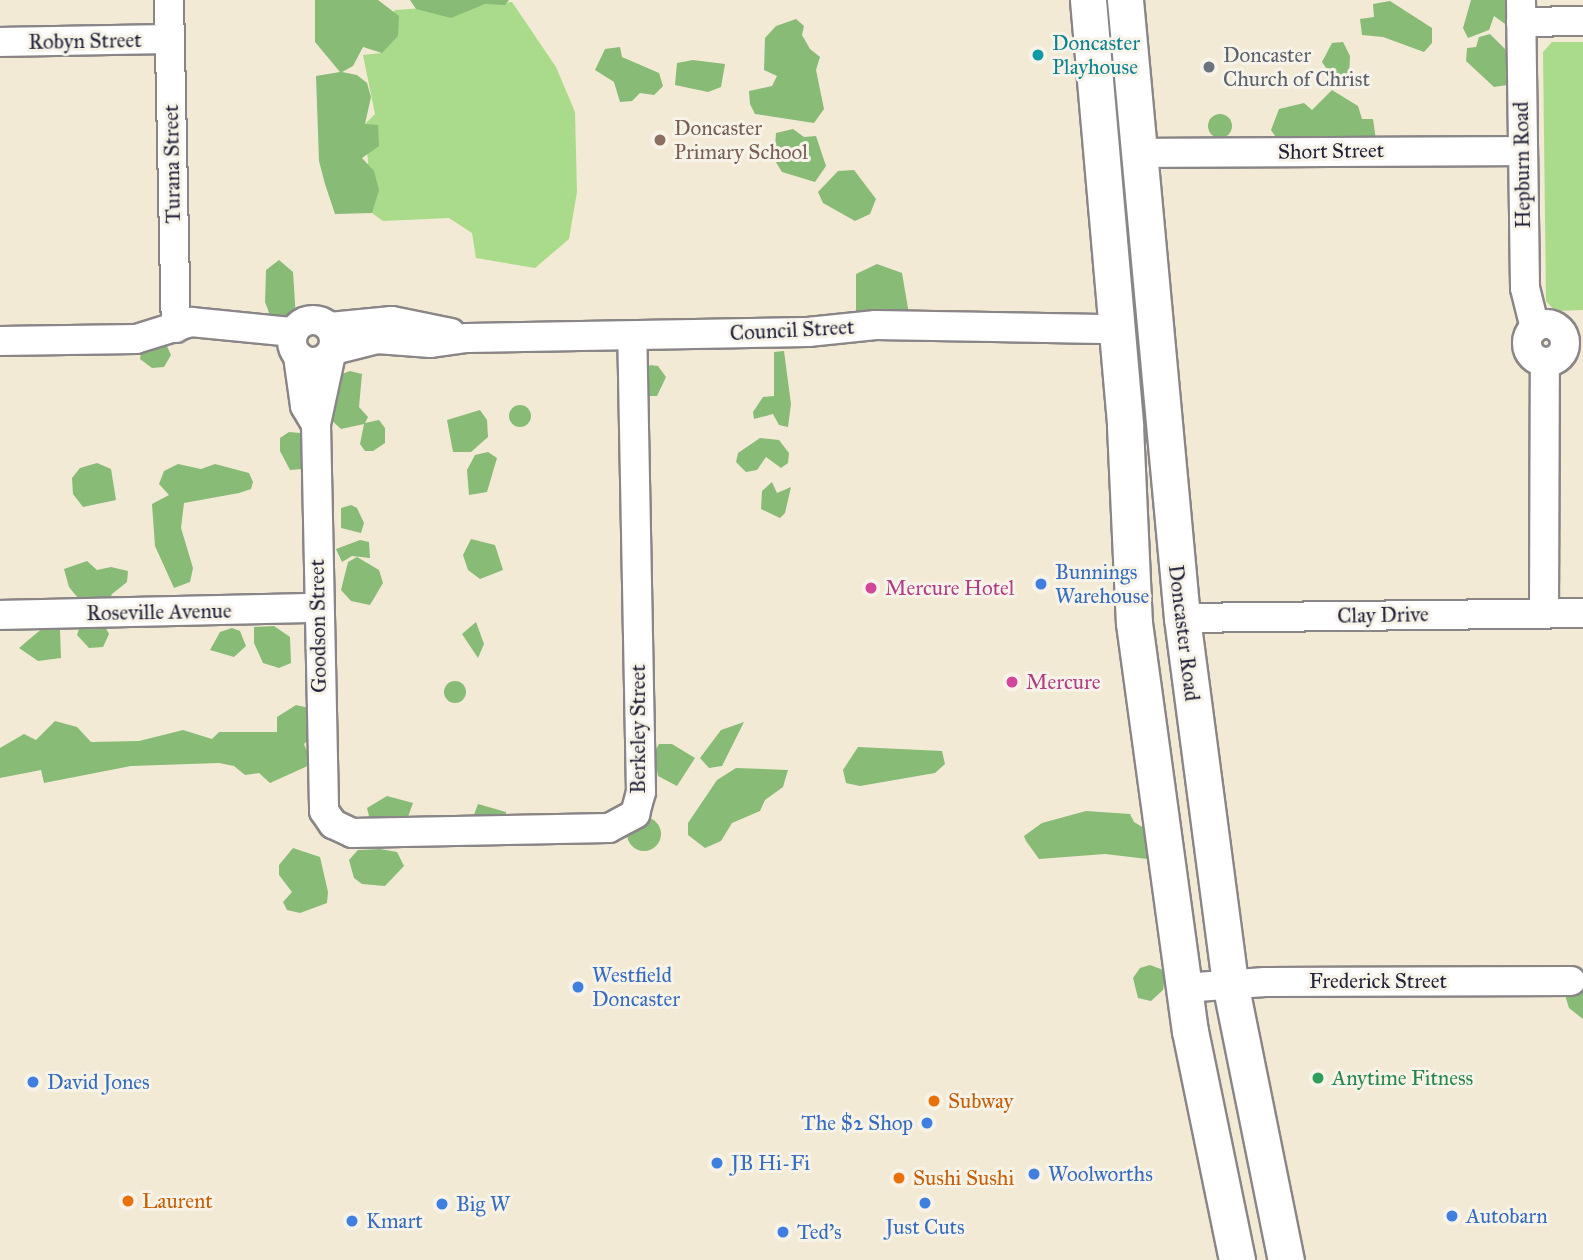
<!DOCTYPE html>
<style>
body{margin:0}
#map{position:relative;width:1583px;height:1260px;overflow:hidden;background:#f3ead5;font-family:"IM FELL Great Primer",serif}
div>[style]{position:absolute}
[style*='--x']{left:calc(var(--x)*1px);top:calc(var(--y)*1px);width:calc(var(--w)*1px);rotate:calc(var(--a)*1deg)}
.green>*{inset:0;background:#aadb8a}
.forest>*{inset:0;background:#87bb76}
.round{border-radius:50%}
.roads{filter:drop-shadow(2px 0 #8a8688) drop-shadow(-2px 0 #8a8688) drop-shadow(0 2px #8a8688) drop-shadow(0 -2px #8a8688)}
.minor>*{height:28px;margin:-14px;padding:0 14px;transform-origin:14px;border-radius:14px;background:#fff}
.minor>.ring{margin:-14px;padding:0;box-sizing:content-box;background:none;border:28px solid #fff;border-radius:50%}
.major>*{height:35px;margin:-17.5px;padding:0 17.5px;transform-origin:17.5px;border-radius:17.5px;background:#fff}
.dots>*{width:19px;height:19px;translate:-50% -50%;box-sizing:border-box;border:4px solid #f7f3e8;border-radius:50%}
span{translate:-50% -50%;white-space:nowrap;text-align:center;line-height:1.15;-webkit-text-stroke:6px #f7f3e8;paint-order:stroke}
.street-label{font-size:21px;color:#22223b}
.culture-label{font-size:21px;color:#0d838f}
.left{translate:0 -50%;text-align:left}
.worship-label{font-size:21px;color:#5b616d}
.education-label{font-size:21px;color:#785e54}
.shop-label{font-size:21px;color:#366cbe}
.right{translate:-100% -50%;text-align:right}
.hotel-label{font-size:21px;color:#b23c85}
.leisure-label{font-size:21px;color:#27864d}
.food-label{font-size:21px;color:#c56008}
</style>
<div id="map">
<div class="green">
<div style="clip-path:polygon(512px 2px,556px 67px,575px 112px,577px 192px,569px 239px,535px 268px,476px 258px,472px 233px,449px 218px,383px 221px,372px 213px,367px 150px,365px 124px,375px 114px,363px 55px,381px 53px,376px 34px,395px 10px)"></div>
<div style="clip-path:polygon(1552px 42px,1583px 42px,1583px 310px,1555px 311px,1546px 301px,1543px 52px)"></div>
</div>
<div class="forest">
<div style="clip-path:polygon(315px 0,378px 0,399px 16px,398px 36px,382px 53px,363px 47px,353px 66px,342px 72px,357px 75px,367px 83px,371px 97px,365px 124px,378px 125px,379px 146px,362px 158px,374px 171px,379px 190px,372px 213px,335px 214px,325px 184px,319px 161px,316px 76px,340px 72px,315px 42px)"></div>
<div style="clip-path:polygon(410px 0,509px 0,505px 5px,485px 4px,451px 18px,416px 9px)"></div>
<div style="clip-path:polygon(1471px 0,1512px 0,1508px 26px,1494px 16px,1489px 30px,1468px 38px,1463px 28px)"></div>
<div style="clip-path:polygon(1390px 1px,1432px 28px,1432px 43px,1424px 52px,1383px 37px,1362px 35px,1360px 19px,1374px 17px,1373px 4px)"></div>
<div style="clip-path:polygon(796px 19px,804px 26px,802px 35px,810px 49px,820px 57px,816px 70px,824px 109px,814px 123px,755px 114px,750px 104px,749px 91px,772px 86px,777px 76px,764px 70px,765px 38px,776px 26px)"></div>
<div style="clip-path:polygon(1490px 34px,1505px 49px,1512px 77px,1507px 85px,1494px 87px,1466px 61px,1467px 48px,1476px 47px,1479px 37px)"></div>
<div style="clip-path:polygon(1343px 42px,1350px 56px,1349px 76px,1337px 84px,1322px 62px,1332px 43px)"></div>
<div style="clip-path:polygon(620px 47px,622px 57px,659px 73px,663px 86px,654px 95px,640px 93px,632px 101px,620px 102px,614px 82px,595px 70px,605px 49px)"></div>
<div style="clip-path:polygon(693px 60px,725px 64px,721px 87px,708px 92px,675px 85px,677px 63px)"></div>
<div style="clip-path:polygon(1332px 90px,1358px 106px,1362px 119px,1373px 119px,1376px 140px,1280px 143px,1271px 130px,1279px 109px,1304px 103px,1312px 110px)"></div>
<div class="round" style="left:1208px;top:114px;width:24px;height:24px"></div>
<div style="clip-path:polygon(793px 129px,804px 137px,816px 136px,826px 166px,815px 182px,782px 172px,774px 159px,776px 133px)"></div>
<div style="clip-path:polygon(854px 170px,876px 199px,870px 214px,855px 221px,823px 203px,818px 192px,838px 171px)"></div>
<div style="clip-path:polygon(279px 260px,293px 272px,296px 318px,288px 325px,273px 323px,265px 302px,266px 270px)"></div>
<div style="clip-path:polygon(877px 264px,902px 273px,909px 314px,856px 314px,856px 274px)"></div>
<div style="clip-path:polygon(151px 340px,166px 344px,171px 355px,164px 367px,152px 368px,140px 359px,142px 347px)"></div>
<div style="clip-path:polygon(784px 351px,791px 404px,788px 427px,779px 425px,773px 414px,754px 419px,753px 412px,763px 397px,774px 396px,774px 352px)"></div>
<div style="clip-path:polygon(650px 365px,658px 366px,666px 377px,657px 396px,644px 396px,637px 380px)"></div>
<div style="clip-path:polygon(350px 371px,362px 374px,359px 407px,368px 417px,365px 423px,379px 420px,385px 428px,385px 443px,373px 451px,365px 451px,360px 444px,364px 424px,341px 429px,330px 419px,339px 375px)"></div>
<div class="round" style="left:509px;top:405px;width:22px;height:22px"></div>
<div style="clip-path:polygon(480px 410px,487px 420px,488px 437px,471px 452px,453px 452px,447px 420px)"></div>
<div style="clip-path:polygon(289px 432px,300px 433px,309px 448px,302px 469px,290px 470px,280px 451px,280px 438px)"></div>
<div style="clip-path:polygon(760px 438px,779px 440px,789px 453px,788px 463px,781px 468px,766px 457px,757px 470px,746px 472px,736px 462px,738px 453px)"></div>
<div style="clip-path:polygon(488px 452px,497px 458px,487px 492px,469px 495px,467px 470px,475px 455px)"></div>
<div style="clip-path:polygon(97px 463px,111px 469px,116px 500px,83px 507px,73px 494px,72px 478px,80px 468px)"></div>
<div style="clip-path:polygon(178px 464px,201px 469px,215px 464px,249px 473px,253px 482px,251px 489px,239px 493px,184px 503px,181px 528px,193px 568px,190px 582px,174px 588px,155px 546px,152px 504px,169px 495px,159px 484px,164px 471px)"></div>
<div style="clip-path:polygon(772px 482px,777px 493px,791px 487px,785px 513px,780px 518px,761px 509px,762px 491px)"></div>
<div style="clip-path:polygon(351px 505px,357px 508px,364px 523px,361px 533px,341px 528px,341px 508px)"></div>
<div style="clip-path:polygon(471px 539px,495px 545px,503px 570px,480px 579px,468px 570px,463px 555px)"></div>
<div style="clip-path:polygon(360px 540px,369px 542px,370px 558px,352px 556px,342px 562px,336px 549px)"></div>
<div style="clip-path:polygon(357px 557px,379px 570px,383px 583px,370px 605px,351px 601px,341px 590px,348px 562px)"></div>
<div style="clip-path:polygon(87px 561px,97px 570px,111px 567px,128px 571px,127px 582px,112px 594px,105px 608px,86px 608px,69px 587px,64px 569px)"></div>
<div style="clip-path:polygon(102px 621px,109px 634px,103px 647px,89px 648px,77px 635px,81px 623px)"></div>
<div style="clip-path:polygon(476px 622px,484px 644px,478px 658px,462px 634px)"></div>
<div style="clip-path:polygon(45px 626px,60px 630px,61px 658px,38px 661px,19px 648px)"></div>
<div style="clip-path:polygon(274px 626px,290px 637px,291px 663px,279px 668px,263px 663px,254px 643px,254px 627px)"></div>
<div style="clip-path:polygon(232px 628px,240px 631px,246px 646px,234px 657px,210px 650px,220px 632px)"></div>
<div class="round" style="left:444px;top:681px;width:22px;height:22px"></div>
<div style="clip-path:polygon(296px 705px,309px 708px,312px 737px,304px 744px,312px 764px,270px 783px,259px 773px,245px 775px,234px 766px,219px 763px,131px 766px,44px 783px,41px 770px,0 778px,0 748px,24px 734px,36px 740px,55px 721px,77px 727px,91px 742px,139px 741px,183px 730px,212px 739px,219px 732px,277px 732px,277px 717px)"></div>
<div style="clip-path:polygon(744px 722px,722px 766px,709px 768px,700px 758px,721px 730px)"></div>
<div style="clip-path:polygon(659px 744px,672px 744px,695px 758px,677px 786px,658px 776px,654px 753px)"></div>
<div style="clip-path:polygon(858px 747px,942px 751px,945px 764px,935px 773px,860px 786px,846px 783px,843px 770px)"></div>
<div style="clip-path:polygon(736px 768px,788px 770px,783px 787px,765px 800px,760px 811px,732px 823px,721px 841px,705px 848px,688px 835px,688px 823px,717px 780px)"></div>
<div style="clip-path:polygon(387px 796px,413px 803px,404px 828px,371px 824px,367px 808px)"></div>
<div style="clip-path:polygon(478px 804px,506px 812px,506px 821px,472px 820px)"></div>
<div style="clip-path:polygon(1086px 811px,1130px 814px,1134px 822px,1149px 831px,1156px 860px,1105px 854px,1039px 859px,1026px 841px,1024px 836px,1042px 823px)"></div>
<div class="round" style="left:627px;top:817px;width:34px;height:34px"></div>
<div style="clip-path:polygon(293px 848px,320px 857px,328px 892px,327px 903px,300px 913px,287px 910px,283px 902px,292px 892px,279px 875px,279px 865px)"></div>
<div style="clip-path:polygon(380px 849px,397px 852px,404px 866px,385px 886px,362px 884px,354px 878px,349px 860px,358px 850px)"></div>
<div style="clip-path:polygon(1150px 965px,1166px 971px,1163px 990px,1151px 1001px,1138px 998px,1133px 978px,1140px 968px)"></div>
<div style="clip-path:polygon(1583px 971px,1583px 1019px,1569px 1008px,1564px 992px,1574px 972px)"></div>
</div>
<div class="roads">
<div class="minor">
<div style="--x:169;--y:0;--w:328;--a:88.8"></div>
<div style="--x:1521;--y:0;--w:288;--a:89.2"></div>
<div style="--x:1525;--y:288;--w:41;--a:76"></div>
<div style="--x:1521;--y:22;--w:62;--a:-0.9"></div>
<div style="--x:0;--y:42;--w:169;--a:-1"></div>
<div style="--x:1140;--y:153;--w:381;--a:-0.3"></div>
<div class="ring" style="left:292px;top:320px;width:14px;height:14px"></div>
<div class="ring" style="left:1527px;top:324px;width:10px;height:10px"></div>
<div style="--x:330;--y:327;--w:62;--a:-5.5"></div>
<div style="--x:392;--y:321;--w:60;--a:11.5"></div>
<div style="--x:0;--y:341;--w:136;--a:-0.8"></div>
<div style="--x:136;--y:339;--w:58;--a:-17.2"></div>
<div style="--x:191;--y:322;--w:100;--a:5.7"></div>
<div style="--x:334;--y:350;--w:44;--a:-14.3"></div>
<div style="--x:377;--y:339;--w:54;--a:4.2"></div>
<div style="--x:431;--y:343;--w:36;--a:-8"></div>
<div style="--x:467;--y:338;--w:341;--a:-1"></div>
<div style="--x:808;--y:332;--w:68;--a:-5.9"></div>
<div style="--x:876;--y:325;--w:240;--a:1"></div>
<div style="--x:331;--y:354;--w:72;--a:102.1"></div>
<div style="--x:316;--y:424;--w:387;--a:88.8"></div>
<div style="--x:324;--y:811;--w:16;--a:55"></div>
<div style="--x:333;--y:824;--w:21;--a:25"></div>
<div style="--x:352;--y:833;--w:257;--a:-1.1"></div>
<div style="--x:609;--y:828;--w:30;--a:-28"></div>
<div style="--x:635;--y:814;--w:23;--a:-75"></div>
<div style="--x:641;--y:792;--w:456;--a:-91.1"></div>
<div style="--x:298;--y:356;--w:50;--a:82"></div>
<div style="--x:305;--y:406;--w:21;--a:59"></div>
<div style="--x:1544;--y:613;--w:251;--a:-89.8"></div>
<div style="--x:0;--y:615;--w:317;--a:-1.3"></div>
<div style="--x:1182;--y:618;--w:401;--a:-0.7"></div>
<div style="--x:1184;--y:988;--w:81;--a:-4.2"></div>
<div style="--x:1265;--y:982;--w:306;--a:-0.2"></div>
</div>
<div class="major">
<div style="--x:1088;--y:0;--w:428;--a:85"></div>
<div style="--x:1125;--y:426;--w:197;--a:87.4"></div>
<div style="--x:1134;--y:623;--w:412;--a:82.2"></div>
<div style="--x:1190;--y:1031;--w:234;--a:78.4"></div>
<div style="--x:1125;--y:0;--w:621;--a:84.73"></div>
<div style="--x:1182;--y:618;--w:368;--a:82.5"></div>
<div style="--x:1230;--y:983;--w:283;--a:78.6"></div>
</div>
</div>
<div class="dots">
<div style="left:1038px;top:55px;background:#0f9aa8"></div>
<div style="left:1209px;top:67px;background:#6b7280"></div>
<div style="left:660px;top:140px;background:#8d6e63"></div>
<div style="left:1041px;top:584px;background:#3f7fe0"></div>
<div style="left:871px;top:588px;background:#d1479c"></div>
<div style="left:1012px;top:682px;background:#d1479c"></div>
<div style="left:578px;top:987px;background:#3f7fe0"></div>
<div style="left:1318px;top:1078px;background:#2e9e5b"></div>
<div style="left:33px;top:1082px;background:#3f7fe0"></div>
<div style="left:934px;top:1101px;background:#e8710a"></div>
<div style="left:927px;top:1123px;background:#3f7fe0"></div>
<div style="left:717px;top:1163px;background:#3f7fe0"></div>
<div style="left:1034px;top:1174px;background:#3f7fe0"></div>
<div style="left:899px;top:1178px;background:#e8710a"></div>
<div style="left:128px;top:1201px;background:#e8710a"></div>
<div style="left:925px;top:1203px;background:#3f7fe0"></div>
<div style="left:442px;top:1204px;background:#3f7fe0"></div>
<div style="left:1452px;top:1216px;background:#3f7fe0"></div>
<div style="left:352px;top:1221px;background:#3f7fe0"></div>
<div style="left:783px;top:1232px;background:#3f7fe0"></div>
</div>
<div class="street-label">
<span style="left:85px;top:41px;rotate:-1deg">Robyn Street</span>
<span style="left:1331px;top:151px;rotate:-1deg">Short Street</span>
<span style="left:172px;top:164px;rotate:-91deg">Turana Street</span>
<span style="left:1522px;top:165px;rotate:-91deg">Hepburn Road</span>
<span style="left:792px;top:330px;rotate:-3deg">Council Street</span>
<span style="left:159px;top:612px;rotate:-1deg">Roseville Avenue</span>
<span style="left:1383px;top:615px;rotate:-1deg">Clay Drive</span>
<span style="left:318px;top:626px;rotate:-91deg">Goodson Street</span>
<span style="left:1184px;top:633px;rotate:83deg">Doncaster Road</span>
<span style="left:638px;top:729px;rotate:-90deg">Berkeley Street</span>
<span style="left:1378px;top:981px">Frederick Street</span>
</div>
<div class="culture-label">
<span class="left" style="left:1052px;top:55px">Doncaster<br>Playhouse</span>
</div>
<div class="worship-label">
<span class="left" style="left:1223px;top:67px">Doncaster<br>Church of Christ</span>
</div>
<div class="education-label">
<span class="left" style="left:674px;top:140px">Doncaster<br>Primary School</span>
</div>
<div class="shop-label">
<span class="left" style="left:1055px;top:584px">Bunnings<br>Warehouse</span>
<span class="left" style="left:592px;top:987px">Westfield<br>Doncaster</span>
<span class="left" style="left:47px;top:1082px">David Jones</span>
<span class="right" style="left:913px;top:1123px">The $2 Shop</span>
<span class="left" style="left:731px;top:1163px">JB Hi-Fi</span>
<span class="left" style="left:1048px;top:1174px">Woolworths</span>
<span class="left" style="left:456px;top:1204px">Big W</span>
<span class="left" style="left:1466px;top:1216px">Autobarn</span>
<span class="left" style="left:366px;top:1221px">Kmart</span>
<span style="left:925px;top:1227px">Just Cuts</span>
<span class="left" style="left:797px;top:1232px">Ted's</span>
</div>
<div class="hotel-label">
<span class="left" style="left:885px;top:588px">Mercure Hotel</span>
<span class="left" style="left:1026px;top:682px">Mercure</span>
</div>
<div class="leisure-label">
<span class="left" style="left:1332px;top:1078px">Anytime Fitness</span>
</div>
<div class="food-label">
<span class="left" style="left:948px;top:1101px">Subway</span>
<span class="left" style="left:913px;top:1178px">Sushi Sushi</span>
<span class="left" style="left:142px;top:1201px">Laurent</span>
</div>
</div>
